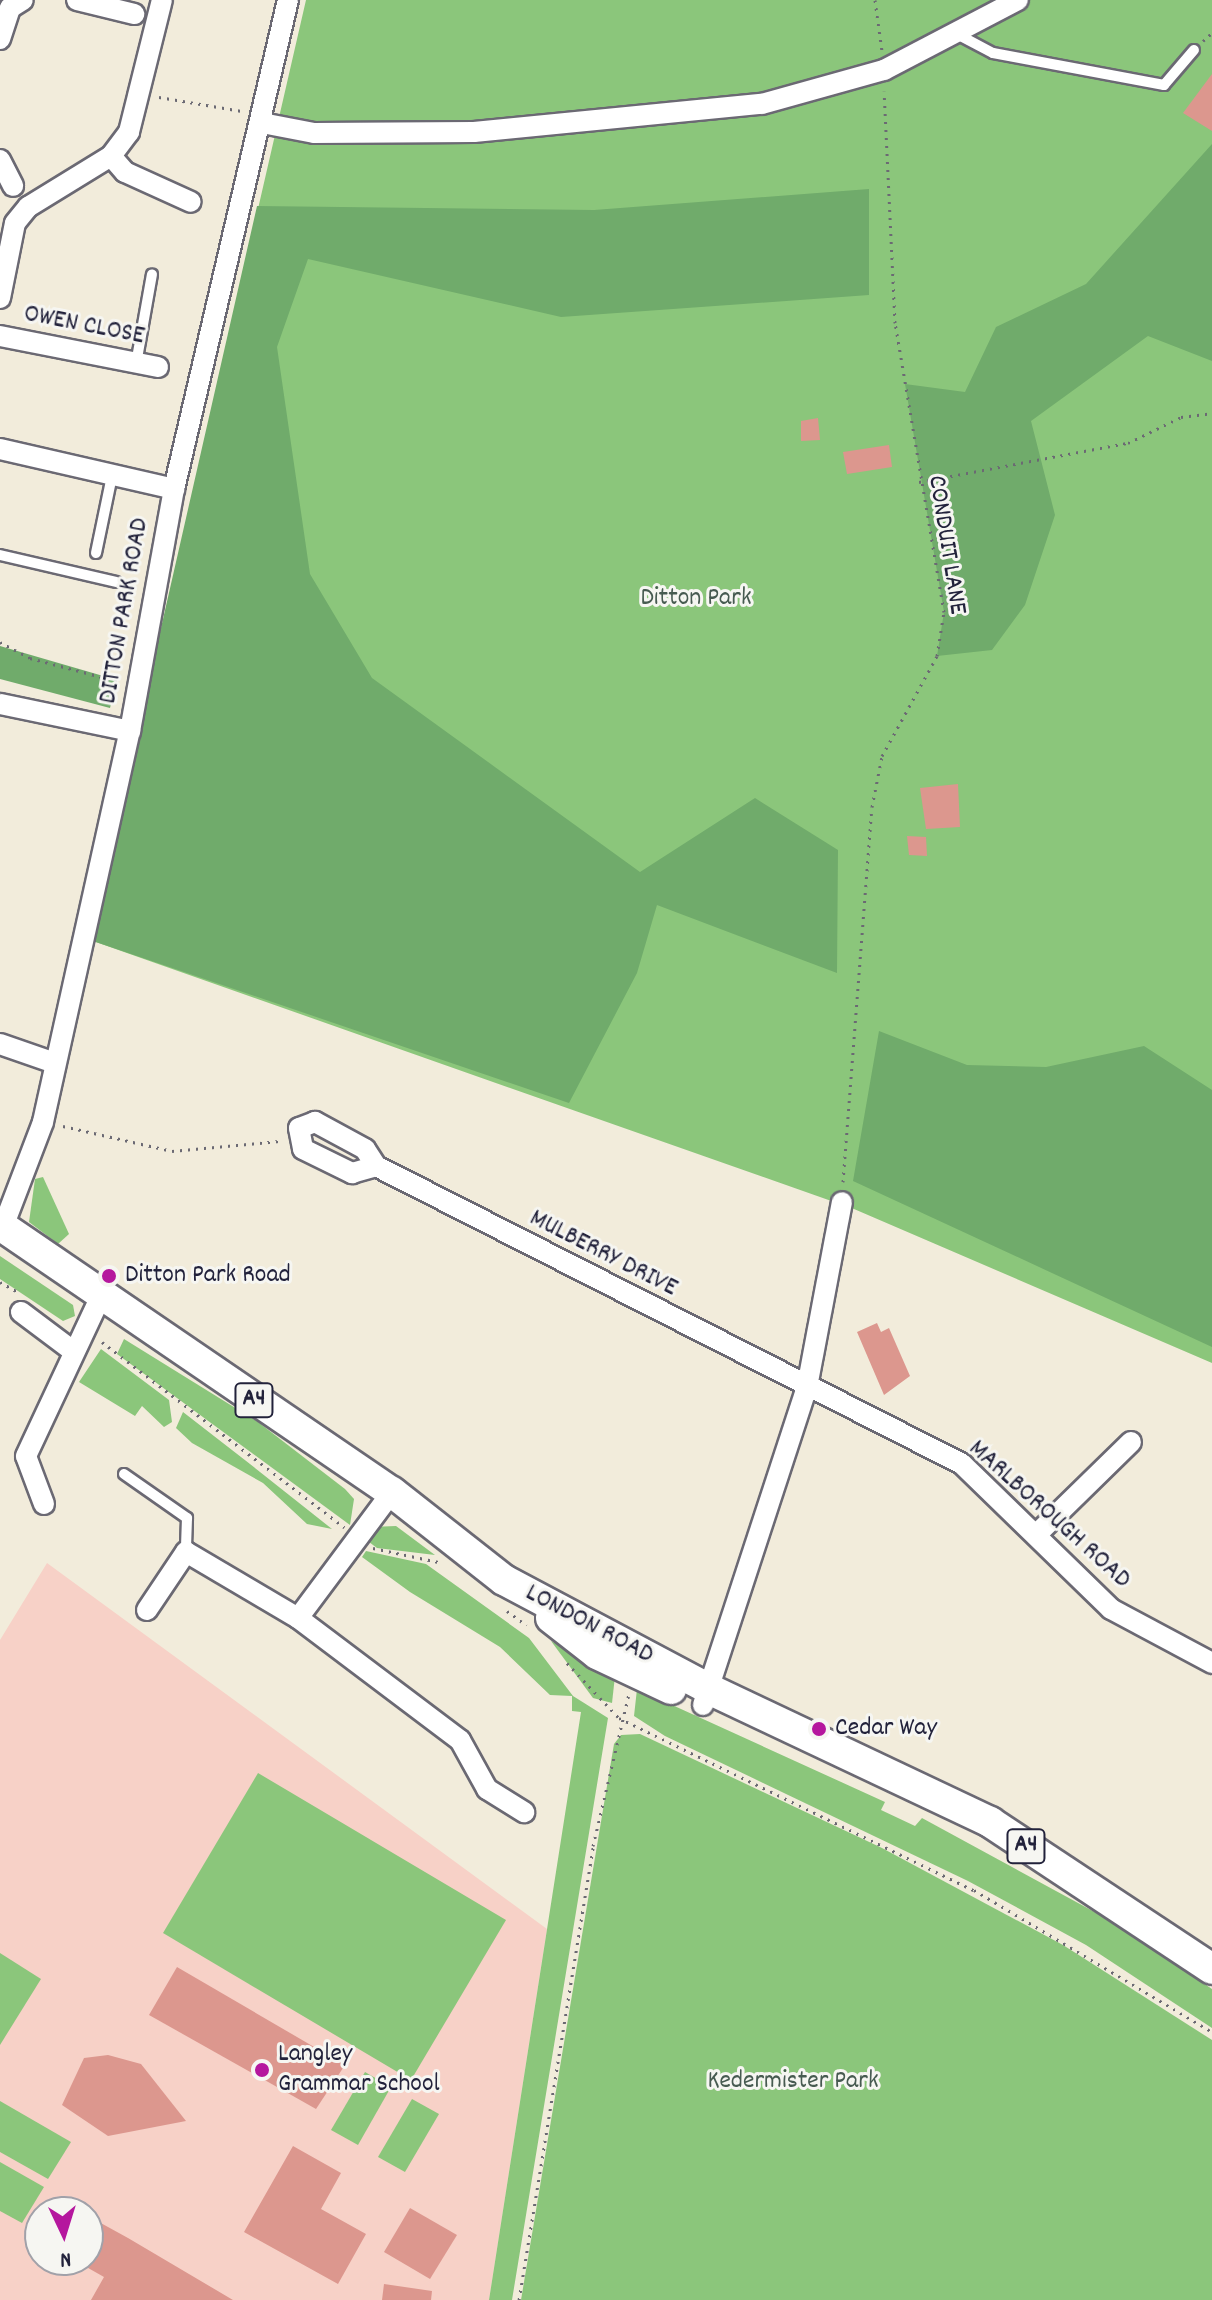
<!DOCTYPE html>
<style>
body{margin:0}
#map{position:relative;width:1212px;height:2300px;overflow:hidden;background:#f2ecdb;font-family:Dekko,sans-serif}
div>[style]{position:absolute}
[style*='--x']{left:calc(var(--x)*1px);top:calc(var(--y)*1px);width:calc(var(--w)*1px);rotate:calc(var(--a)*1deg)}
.built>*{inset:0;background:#f7d1c7}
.green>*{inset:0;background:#8bc67b}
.forest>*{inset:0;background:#70ab6b}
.building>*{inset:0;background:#dc978e}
.path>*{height:3px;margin-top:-1.5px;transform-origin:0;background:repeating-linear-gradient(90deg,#6b6973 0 2px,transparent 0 8px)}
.roads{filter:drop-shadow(2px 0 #6b6973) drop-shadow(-2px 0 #6b6973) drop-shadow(0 2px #6b6973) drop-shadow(0 -2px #6b6973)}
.lane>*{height:10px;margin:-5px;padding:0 5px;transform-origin:5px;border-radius:5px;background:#fff}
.street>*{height:20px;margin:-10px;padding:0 10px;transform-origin:10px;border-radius:10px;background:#fff}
.primary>*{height:30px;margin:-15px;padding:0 15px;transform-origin:15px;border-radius:15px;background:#fff}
.dots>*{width:22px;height:22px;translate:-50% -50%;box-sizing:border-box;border:4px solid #f6f6f2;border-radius:50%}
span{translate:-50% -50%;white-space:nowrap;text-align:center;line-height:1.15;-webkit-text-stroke:6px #f6f6f2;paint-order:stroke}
.shield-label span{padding:2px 6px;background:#f6f6f2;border:2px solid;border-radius:6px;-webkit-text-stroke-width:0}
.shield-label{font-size:24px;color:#22223b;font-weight:700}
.street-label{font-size:26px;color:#22223b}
.park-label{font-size:26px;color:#475b51}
.poi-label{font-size:26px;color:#22223b}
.left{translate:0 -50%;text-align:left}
.north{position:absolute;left:24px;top:2196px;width:80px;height:80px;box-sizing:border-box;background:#f6f6f2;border:2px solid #a1a1a9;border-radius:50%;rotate:176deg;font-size:22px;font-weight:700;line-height:32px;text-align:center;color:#22223b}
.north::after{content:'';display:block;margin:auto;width:28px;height:36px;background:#b5179e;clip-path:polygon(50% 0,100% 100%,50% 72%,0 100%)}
</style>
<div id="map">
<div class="built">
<div style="clip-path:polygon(evenodd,47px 1563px,547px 1929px,489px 2300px,0 2300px,0 1640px,47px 1563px,40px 2212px,88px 2212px,88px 2260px,40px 2260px,40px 2212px)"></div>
</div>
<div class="green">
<div style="clip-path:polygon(306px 0,1212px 0,1212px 1363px,854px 1209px,90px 940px)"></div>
<div style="clip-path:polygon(43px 1177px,69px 1234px,58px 1244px,29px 1222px,35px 1179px)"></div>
<div style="clip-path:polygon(0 1256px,73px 1305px,75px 1316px,63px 1321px,0 1279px)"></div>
<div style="clip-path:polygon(124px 1339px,258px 1422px,345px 1489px,354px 1499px,350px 1525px,117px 1354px)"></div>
<div style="clip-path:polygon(101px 1349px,169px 1400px,172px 1422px,164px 1427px,142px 1406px,135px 1416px,79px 1382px)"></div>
<div style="clip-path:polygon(183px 1412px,250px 1464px,332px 1529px,307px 1524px,263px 1483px,192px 1443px,176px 1428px)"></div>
<div style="clip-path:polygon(396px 1526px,435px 1555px,377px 1548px,361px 1536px,371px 1527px)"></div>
<div style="clip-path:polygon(366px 1551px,426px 1564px,529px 1638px,573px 1696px,608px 1718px,512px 2300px,489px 2300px,581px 1712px,572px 1711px,572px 1696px,550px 1695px,500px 1647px,410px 1592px,362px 1557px)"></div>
<div style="clip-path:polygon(551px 1641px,615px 1676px,612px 1703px,593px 1698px)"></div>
<div style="clip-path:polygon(637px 1689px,885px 1802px,881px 1810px,915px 1826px,922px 1818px,1113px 1922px,1212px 1989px,1212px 2028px,1086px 1945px,968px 1881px,665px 1736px,634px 1716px)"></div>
<div style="clip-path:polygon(640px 1734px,882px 1848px,1063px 1945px,1212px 2040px,1212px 2300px,521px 2300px,614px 1744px,621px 1735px)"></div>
<div style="clip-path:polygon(258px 1773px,506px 1920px,411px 2080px,163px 1933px)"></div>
<div style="clip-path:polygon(0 1953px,41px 1979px,0 2045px)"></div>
<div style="clip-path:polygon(365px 2072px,391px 2087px,358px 2145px,331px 2130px)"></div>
<div style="clip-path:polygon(412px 2099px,439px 2114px,405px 2172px,378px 2157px)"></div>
<div style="clip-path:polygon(0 2101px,71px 2142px,48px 2179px,0 2152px)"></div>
<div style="clip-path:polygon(0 2162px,44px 2187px,22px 2223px,0 2211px)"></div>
</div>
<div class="forest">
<div style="clip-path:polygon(1212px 144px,1212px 361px,1148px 336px,1031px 421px,1055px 515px,1025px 605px,992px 650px,937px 656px,944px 612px,905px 384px,965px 392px,996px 327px,1086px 284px)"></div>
<div style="clip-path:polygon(869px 189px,869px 295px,561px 317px,308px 259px,277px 347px,310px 574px,372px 678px,640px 872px,755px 798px,838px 850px,837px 973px,657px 905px,637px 973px,569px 1103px,90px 940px,257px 206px,594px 210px)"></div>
<div style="clip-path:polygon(0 646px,117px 680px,110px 708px,0 679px)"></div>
<div style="clip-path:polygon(879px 1031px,967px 1065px,1046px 1067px,1144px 1046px,1212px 1090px,1212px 1347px,853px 1181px)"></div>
</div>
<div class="building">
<div style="clip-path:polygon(1212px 74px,1212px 131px,1183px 113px)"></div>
<div style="clip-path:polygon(818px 418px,820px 440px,801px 441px,801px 421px)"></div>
<div style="clip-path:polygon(889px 445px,892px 467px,847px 474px,843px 452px)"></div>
<div style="clip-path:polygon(958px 784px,960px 827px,926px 829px,920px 788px)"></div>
<div style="clip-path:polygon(907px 836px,926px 837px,927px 856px,909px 855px)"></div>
<div style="clip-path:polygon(877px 1323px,881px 1332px,889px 1328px,910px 1376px,884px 1395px,857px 1332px)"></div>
<div style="clip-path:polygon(177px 1967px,345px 2065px,316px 2109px,149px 2015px)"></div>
<div style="clip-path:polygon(108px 2055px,141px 2064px,186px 2121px,108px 2136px,62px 2105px,84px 2058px)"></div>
<div style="clip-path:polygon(293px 2146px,341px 2173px,321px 2209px,366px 2234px,338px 2284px,244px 2232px)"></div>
<div style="clip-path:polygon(410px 2208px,457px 2235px,430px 2279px,384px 2252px)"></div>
<div style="clip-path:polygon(88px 2216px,128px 2238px,233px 2300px,91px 2300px,104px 2277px,74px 2260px,88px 2260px)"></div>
<div style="clip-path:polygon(384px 2284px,432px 2291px,431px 2300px,382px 2300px)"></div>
</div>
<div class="path">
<div style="--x:875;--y:0;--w:51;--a:82.2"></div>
<div style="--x:1203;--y:41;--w:12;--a:-42"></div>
<div style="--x:159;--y:97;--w:84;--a:9.6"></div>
<div style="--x:919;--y:482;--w:213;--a:-10.6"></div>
<div style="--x:1128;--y:443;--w:59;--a:-26.1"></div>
<div style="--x:1181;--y:417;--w:31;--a:-7"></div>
<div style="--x:0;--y:642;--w:34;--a:28"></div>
<div style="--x:30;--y:658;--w:94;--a:14.8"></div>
<div style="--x:63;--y:1126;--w:112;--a:12.9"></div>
<div style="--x:172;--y:1151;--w:108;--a:-5.3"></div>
<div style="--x:843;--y:1182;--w:376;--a:-85.6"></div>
<div style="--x:872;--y:807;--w:52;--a:-78.9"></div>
<div style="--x:882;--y:756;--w:114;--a:-61.2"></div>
<div style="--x:937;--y:656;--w:45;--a:-81"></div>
<div style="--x:944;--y:612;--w:293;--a:-99.6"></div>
<div style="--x:895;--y:323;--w:232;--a:-92.7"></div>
<div style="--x:0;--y:1282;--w:23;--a:29"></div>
<div style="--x:102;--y:1342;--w:305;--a:37.4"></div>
<div style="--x:373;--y:1548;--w:67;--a:12"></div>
<div style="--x:507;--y:1611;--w:24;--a:36"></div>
<div style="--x:567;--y:1663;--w:76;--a:46.6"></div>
<div style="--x:619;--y:1718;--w:394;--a:25.9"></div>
<div style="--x:974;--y:1890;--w:277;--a:30.8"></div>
<div style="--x:519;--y:2300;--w:460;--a:-80.7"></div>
<div style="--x:593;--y:1846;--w:156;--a:-76.7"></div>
</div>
<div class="roads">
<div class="lane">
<div style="--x:955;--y:33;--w:43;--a:27.8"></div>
<div style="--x:993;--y:53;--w:174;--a:10.6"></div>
<div style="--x:1164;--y:85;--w:46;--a:-49.4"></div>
<div style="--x:136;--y:364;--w:91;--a:-79.9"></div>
<div style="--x:96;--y:553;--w:79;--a:-78.3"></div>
<div style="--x:0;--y:555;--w:119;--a:13.1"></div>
<div style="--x:124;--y:1474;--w:77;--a:34.9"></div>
<div style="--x:187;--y:1518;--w:34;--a:92"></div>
</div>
<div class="street">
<div style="--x:77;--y:0;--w:59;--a:13.8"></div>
<div style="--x:0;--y:39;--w:33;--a:-72"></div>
<div style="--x:10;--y:8;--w:15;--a:-32"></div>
<div style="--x:262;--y:123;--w:53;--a:10.9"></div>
<div style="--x:314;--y:133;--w:160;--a:-0.4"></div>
<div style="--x:474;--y:132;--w:289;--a:-5.6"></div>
<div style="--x:762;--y:104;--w:127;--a:-15.6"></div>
<div style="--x:884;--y:70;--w:151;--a:-27.6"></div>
<div style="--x:111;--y:156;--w:21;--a:49"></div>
<div style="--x:125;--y:172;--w:72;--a:24.4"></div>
<div style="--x:0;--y:160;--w:29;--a:63"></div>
<div style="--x:0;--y:298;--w:76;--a:-78.7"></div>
<div style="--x:15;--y:223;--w:21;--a:-51"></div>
<div style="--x:28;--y:207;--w:97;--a:-31.6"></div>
<div style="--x:111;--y:156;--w:30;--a:-53"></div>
<div style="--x:129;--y:132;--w:136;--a:-76"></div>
<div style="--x:0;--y:336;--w:161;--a:11.1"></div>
<div style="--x:0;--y:449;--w:179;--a:12.9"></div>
<div style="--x:0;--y:704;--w:133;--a:11.7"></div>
<div style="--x:0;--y:1044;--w:58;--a:19.1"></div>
<div style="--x:376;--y:1166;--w:20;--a:-123"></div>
<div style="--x:365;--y:1149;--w:57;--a:-151.6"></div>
<div style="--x:315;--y:1122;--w:17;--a:159"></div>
<div style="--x:299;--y:1128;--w:21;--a:79"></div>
<div style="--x:303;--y:1149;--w:55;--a:26.1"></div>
<div style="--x:352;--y:1173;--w:25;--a:-16"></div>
<div style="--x:376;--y:1166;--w:657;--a:26.95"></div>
<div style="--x:962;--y:1464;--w:208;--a:44.2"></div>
<div style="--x:1111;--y:1609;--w:115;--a:28.1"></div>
<div style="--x:3;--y:1227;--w:112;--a:-69.1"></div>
<div style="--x:43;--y:1122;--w:401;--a:-77.5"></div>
<div style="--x:130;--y:731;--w:246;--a:-79.7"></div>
<div style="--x:174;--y:489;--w:502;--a:-76.88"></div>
<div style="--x:21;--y:1312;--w:65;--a:36.9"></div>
<div style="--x:392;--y:1492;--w:157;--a:126.7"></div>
<div style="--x:298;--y:1618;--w:203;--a:37"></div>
<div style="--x:460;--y:1740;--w:56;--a:61.1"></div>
<div style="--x:487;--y:1789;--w:44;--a:31.9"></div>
<div style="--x:44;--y:1504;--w:51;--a:-110.6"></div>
<div style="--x:26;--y:1456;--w:174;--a:-64.9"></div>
<div style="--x:1038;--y:1533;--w:130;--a:-44.4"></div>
<div style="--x:147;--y:1610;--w:70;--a:-56.1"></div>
<div style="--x:186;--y:1552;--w:130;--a:30.5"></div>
<div style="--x:703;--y:1705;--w:335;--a:-71.9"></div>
<div style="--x:807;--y:1387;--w:188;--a:-79.3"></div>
</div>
<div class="primary">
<div style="--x:0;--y:1225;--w:474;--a:34.3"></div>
<div style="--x:392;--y:1492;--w:142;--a:38.2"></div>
<div style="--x:504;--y:1580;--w:234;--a:28"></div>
<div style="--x:711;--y:1690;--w:309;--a:25.3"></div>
<div style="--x:990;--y:1822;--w:266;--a:33.5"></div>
<div style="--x:551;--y:1618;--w:58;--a:38"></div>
<div style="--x:597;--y:1654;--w:82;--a:25.3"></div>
</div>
</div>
<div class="dots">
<div style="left:109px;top:1276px;background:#b5179e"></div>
<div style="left:819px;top:1729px;background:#b5179e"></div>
<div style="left:262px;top:2070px;background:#b5179e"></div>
</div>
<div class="shield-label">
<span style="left:254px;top:1400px">A4</span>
<span style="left:1026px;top:1846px">A4</span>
</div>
<div class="street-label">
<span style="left:84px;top:326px;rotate:11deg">OWEN CLOSE</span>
<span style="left:946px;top:545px;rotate:81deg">CONDUIT LANE</span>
<span style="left:125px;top:611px;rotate:-80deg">DITTON PARK ROAD</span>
<span style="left:603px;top:1254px;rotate:27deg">MULBERRY DRIVE</span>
<span style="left:1049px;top:1515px;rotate:42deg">MARLBOROUGH ROAD</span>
<span style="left:589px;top:1625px;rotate:28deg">LONDON ROAD</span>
</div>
<div class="park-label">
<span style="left:696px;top:599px">Ditton Park</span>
<span style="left:793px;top:2082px">Kedermister Park</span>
</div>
<div class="poi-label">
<span class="left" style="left:125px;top:1276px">Ditton Park Road</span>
<span class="left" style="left:835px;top:1729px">Cedar Way</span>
<span class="left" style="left:278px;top:2070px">Langley<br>Grammar School</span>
</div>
<div class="north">N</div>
</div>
